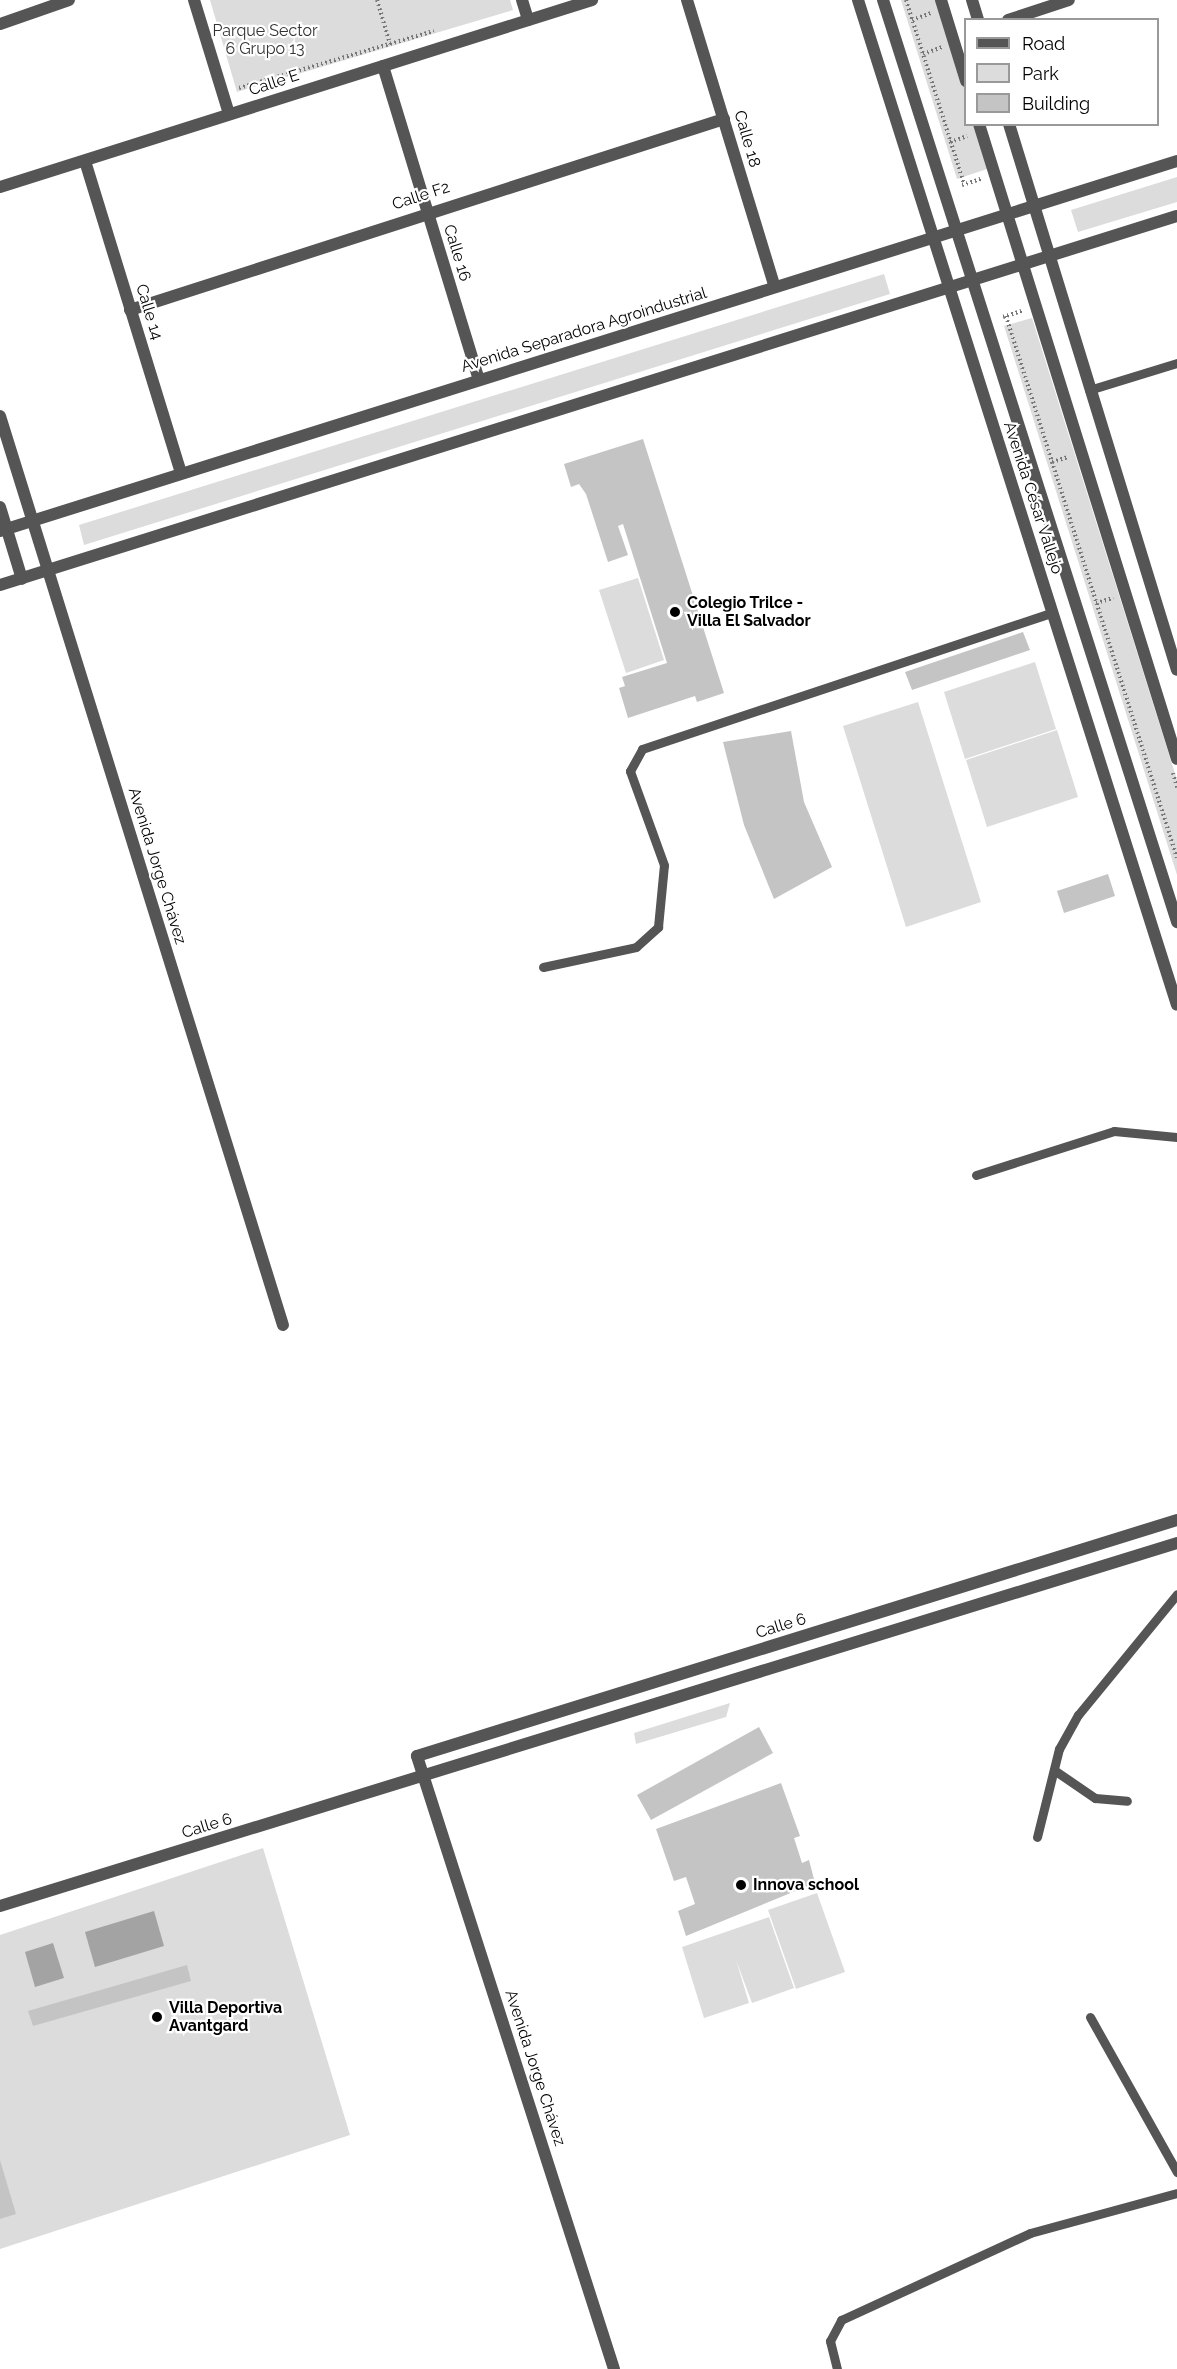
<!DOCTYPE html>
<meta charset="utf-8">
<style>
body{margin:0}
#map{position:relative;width:1177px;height:2369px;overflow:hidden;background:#fff;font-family:Raleway,sans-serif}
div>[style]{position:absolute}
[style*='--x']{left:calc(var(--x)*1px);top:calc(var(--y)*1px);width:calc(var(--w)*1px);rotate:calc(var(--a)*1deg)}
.green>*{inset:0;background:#dcdcdc}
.water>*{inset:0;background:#a3a3a3}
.building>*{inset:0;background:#c4c4c4}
.path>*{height:4px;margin-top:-2px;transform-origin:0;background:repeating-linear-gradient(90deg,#777 0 1.5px,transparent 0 4.5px)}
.service>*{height:9px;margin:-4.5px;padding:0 4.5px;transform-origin:4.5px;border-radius:4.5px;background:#555}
.minor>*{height:12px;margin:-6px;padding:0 6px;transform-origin:6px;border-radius:6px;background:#555}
.tertiary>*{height:12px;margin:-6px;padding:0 6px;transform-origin:6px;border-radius:6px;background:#555}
.dots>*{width:16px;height:16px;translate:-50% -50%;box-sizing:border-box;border:3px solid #fff;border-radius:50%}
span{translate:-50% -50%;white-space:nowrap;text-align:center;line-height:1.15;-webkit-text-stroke:4.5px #fff;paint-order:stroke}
.park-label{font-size:16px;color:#333}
.street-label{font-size:16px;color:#000}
.poi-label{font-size:16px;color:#000;font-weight:700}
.left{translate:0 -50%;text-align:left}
.legend{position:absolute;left:964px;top:18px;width:195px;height:108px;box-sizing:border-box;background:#fff;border:2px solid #999;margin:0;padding:8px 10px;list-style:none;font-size:18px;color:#000}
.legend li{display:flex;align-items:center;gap:12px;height:30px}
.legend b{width:30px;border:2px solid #999}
</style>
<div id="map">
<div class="green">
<div style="clip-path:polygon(210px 0,510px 0,513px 10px,237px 92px)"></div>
<div style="clip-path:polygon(901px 0,941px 0,965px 79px,966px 124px,980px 125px,993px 167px,957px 179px)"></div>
<div style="clip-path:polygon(1177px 177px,1177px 202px,1078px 232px,1071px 210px)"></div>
<div style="clip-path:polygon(884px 274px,890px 294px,84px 545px,79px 525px)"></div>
<div style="clip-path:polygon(1032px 318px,1177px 780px,1177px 875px,1004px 326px)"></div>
<div style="clip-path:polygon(638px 578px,664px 660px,626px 673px,599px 590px)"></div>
<div style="clip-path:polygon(1035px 662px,1056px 729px,965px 759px,944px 692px)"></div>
<div style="clip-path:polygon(918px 702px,981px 902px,906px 927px,843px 726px)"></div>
<div style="clip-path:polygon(1057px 730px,1078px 797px,987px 827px,966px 760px)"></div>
<div style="clip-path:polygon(730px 1703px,726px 1717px,636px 1744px,634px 1733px)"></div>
<div style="clip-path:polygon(263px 1848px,350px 2135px,0 2249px,0 1935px)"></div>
<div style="clip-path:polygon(817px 1893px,845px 1972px,796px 1989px,768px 1910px)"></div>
<div style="clip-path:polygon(769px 1917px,794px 1988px,752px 2003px,736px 1960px,749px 2003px,704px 2018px,682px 1947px)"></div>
</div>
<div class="water">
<div style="clip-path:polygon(154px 1911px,164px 1946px,95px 1967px,85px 1932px)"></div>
<div style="clip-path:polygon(53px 1943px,64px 1978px,35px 1987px,25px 1952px)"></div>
</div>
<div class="building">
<div style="clip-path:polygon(643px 439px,724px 693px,697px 702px,695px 696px,628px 718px,619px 688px,625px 686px,622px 677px,667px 663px,623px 524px,618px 526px,628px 555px,608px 562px,586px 494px,579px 484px,571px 487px,564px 464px)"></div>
<div style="clip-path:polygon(1023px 632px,1030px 650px,912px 690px,905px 672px)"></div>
<div style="clip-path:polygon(791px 731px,804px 802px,832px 867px,774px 899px,744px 825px,723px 742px)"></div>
<div style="clip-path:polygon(1108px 874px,1115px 896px,1064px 913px,1057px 891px)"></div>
<div style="clip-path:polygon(759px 1727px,773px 1753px,651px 1820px,637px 1795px)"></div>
<div style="clip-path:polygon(781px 1783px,800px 1836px,794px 1838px,802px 1863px,809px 1860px,815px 1883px,686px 1936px,678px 1911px,695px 1904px,686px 1877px,674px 1881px,656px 1829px)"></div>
<div style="clip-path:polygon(187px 1965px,191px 1981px,33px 2026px,28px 2011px)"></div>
<div style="clip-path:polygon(0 2160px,16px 2214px,0 2219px)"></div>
</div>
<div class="path">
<div style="--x:377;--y:0;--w:46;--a:73.5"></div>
<div style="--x:906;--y:0;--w:193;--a:72.5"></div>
<div style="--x:912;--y:20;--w:20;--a:-20"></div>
<div style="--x:923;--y:54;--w:20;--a:-20"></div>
<div style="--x:239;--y:88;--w:203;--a:-16.3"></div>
<div style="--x:950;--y:142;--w:18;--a:-19"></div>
<div style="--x:962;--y:185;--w:20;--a:-18"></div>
<div style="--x:1006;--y:316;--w:568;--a:72.49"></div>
<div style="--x:1003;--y:317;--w:20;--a:-18"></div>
<div style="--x:1052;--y:462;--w:17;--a:-17"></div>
<div style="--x:1096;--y:603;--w:18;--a:-16"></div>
<div style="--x:1173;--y:773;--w:15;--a:74"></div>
</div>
<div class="service">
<div style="--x:1089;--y:390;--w:92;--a:-17.1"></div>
<div style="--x:543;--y:967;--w:95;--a:-12.1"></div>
<div style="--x:636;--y:947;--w:30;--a:-42"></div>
<div style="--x:658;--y:927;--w:62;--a:-84.5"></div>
<div style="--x:664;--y:865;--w:100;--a:-109.9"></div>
<div style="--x:630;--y:771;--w:25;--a:-61"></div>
<div style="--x:642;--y:749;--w:432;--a:-18.4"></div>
<div style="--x:976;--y:1175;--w:145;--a:-17.7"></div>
<div style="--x:1114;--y:1131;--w:63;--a:5.4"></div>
<div style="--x:1054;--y:1770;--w:50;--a:34.3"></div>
<div style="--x:1095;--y:1798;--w:32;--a:5"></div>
<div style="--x:1037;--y:1837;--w:91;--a:-76"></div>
<div style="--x:1059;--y:1749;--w:39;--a:-61"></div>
<div style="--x:1078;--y:1715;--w:156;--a:-50.7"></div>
<div style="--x:1090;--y:2017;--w:178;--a:60.7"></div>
<div style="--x:837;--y:2369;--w:29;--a:-104"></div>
<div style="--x:830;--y:2341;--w:24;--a:-62"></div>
<div style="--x:841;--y:2320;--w:208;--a:-24.7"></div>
<div style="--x:1030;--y:2233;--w:152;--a:-15.2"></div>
</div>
<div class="minor">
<div style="--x:194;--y:0;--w:119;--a:72.9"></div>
<div style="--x:522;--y:0;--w:21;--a:73"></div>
<div style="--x:687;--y:0;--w:300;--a:73"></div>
<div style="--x:858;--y:0;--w:1054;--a:72.39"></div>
<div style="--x:883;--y:0;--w:968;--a:72.31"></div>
<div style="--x:941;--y:0;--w:85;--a:72.8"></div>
<div style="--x:972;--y:0;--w:21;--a:73"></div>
<div style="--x:1008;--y:20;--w:64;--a:-18.2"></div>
<div style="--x:0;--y:24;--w:73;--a:-19.2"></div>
<div style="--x:383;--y:66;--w:328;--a:73"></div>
<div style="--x:979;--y:124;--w:665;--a:72.68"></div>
<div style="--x:1009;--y:124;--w:571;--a:72.9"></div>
<div style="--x:85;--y:161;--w:326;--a:72.9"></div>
<div style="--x:0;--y:187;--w:621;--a:-17.53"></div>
<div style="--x:130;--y:310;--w:624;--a:-17.83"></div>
<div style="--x:0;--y:416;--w:952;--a:72.71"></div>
<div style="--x:0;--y:507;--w:75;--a:73"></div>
<div style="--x:0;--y:1906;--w:1232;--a:-17.14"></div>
<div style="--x:614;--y:2369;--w:644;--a:-107.82"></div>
<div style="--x:417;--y:1756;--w:796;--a:-17.25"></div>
</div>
<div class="tertiary">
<div style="--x:0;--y:531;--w:1234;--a:-17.45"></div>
<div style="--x:0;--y:585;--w:1233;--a:-17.41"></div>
</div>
<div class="dots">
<div style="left:675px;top:612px;background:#000"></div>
<div style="left:741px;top:1885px;background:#000"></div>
<div style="left:157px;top:2017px;background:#000"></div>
</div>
<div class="park-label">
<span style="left:265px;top:40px">Parque Sector<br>6 Grupo 13</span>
</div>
<div class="street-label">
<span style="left:274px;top:83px;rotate:-18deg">Calle E</span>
<span style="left:747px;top:139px;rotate:74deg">Calle 18</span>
<span style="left:421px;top:196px;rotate:-18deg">Calle F2</span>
<span style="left:457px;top:253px;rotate:73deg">Calle 16</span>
<span style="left:149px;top:312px;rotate:73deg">Calle 14</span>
<span style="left:584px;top:330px;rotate:-17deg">Avenida Separadora Agroindustrial</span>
<span style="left:1033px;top:498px;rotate:72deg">Avenida César Vallejo</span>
<span style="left:157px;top:866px;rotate:73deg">Avenida Jorge Chávez</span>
<span style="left:781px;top:1626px;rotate:-17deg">Calle 6</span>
<span style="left:207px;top:1826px;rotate:-17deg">Calle 6</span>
<span style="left:535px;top:2068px;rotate:72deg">Avenida Jorge Chávez</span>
</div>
<div class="poi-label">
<span class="left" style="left:687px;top:612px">Colegio Trilce -<br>Villa El Salvador</span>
<span class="left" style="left:753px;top:1885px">Innova school</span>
<span class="left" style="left:169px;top:2017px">Villa Deportiva<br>Avantgard</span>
</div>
<ul class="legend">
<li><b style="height:8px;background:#555"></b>Road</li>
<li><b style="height:16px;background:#dcdcdc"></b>Park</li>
<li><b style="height:16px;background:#c4c4c4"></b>Building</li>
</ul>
</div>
